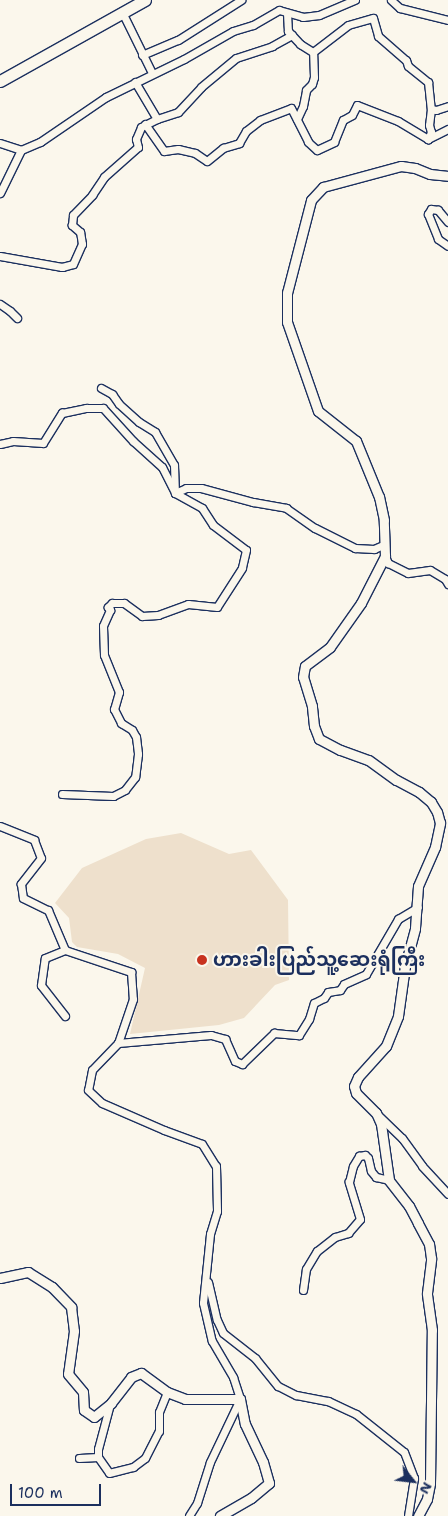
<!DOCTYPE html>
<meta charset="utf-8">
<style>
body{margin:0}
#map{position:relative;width:448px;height:1516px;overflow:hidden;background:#fbf7ec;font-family:"Shantell Sans","Noto Sans Myanmar",sans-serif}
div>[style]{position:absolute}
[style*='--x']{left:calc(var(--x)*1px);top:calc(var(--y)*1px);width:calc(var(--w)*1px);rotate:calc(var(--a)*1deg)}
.built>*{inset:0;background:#eee0cc}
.roads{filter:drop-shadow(1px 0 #1b2f5e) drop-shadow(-1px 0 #1b2f5e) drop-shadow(0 1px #1b2f5e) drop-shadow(0 -1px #1b2f5e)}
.minor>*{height:7px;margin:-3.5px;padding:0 3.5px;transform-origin:3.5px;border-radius:3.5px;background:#fbf7ec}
.tertiary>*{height:9px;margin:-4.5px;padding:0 4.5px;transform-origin:4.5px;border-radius:4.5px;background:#fbf7ec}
.trunk>*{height:11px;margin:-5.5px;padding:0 5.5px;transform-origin:5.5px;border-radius:5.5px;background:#fbf7ec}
.dots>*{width:14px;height:14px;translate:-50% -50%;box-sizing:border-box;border:2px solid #fbf7ec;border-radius:50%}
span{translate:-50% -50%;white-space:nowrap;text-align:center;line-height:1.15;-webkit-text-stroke:4px #fbf7ec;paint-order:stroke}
.poi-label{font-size:19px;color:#1b2f5e;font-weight:700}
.left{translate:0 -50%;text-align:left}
.north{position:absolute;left:388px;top:1456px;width:50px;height:50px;-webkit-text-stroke:4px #fbf7ec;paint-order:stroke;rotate:119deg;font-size:14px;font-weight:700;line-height:20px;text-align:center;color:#1b2f5e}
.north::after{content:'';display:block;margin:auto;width:18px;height:22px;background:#1b2f5e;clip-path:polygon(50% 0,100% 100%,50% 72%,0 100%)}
.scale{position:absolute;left:10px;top:1484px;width:91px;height:22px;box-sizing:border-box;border:2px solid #1b2f5e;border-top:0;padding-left:6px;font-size:15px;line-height:18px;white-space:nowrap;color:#1b2f5e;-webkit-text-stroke:4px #fbf7ec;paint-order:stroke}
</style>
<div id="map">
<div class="built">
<div style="clip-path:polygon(181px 833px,229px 854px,251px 850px,288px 900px,289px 980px,275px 985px,244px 1018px,219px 1025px,130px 1034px,145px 968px,118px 954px,77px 947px,72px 942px,69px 918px,55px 903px,82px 868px,146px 839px)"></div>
</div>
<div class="roads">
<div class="minor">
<div style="--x:391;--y:0;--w:12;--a:42"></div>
<div style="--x:400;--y:8;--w:49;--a:14"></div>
<div style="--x:122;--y:12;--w:68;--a:63.8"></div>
<div style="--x:287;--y:13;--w:18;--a:87"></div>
<div style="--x:288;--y:31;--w:18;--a:47"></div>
<div style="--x:300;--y:44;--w:15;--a:32"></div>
<div style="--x:313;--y:52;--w:44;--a:-37.6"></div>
<div style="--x:348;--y:25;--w:26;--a:-16"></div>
<div style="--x:373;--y:18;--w:19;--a:74"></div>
<div style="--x:378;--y:36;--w:37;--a:41"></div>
<div style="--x:406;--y:60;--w:6;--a:72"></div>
<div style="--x:408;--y:66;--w:26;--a:39"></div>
<div style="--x:428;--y:82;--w:27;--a:84"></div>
<div style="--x:431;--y:109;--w:16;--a:97"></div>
<div style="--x:429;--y:125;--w:7;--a:74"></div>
<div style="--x:431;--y:132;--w:8;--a:113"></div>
<div style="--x:142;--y:55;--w:39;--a:-23"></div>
<div style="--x:178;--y:40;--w:75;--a:-32.4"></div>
<div style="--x:431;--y:109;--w:5;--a:11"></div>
<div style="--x:436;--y:110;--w:13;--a:-18"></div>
<div style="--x:157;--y:119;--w:22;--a:-18"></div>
<div style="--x:178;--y:112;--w:34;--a:-47"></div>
<div style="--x:201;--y:87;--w:45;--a:-39.6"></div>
<div style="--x:236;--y:58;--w:38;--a:-18"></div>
<div style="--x:272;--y:46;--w:23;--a:-29"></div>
<div style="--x:297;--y:119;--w:14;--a:-65"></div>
<div style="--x:303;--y:106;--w:16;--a:-79"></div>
<div style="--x:306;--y:90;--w:8;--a:-45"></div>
<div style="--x:312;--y:84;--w:7;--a:-74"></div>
<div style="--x:314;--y:77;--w:25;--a:-92"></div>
<div style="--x:145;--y:124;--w:33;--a:55"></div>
<div style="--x:164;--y:151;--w:14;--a:-8"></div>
<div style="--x:178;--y:149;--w:17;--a:13"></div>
<div style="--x:195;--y:153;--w:14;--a:34"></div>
<div style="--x:207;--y:161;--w:21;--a:-39"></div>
<div style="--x:223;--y:148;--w:17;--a:-17"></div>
<div style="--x:239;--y:143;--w:14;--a:-60"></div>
<div style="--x:246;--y:131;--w:18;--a:-38"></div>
<div style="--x:260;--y:120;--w:33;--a:-21"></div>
<div style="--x:291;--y:108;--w:38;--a:63"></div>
<div style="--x:308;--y:142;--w:12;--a:42"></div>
<div style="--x:317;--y:150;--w:19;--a:-25"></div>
<div style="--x:334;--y:142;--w:24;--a:-68"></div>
<div style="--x:343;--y:120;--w:10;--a:-29"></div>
<div style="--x:352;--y:115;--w:11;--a:-63"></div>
<div style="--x:357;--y:105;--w:44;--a:21.3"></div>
<div style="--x:398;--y:121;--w:35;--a:31"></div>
<div style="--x:428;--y:139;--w:22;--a:-27"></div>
<div style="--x:0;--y:143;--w:22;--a:18"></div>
<div style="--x:21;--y:150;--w:21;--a:-23"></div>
<div style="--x:40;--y:142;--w:80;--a:-34.3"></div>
<div style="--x:106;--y:97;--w:87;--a:-26"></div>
<div style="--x:184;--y:59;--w:56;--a:-29.7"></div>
<div style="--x:233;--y:31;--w:21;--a:-17"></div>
<div style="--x:253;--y:25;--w:30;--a:-30"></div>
<div style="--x:279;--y:10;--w:25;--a:16"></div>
<div style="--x:303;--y:17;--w:16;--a:-7"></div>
<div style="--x:319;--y:15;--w:39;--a:-23"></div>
<div style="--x:0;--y:193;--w:48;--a:-64"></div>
<div style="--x:448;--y:222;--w:16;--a:-130"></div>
<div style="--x:438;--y:210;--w:7;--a:-172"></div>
<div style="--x:431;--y:209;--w:6;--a:121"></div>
<div style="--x:428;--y:214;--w:27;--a:68"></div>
<div style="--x:438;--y:239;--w:12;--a:35"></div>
<div style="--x:0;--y:256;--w:63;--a:10.1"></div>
<div style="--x:62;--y:267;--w:11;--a:-15"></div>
<div style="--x:73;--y:264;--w:22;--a:-66"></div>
<div style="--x:82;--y:244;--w:12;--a:-99"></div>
<div style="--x:80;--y:232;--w:11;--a:-139"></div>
<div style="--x:72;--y:225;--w:10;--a:-84"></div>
<div style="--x:73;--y:215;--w:28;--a:-46"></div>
<div style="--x:92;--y:195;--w:22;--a:-56"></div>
<div style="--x:104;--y:177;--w:45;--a:-41.4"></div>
<div style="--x:138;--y:147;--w:8;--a:-104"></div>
<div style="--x:136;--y:139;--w:13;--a:-67"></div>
<div style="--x:141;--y:127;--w:18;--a:-27"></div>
<div style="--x:157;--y:119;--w:43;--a:-120.7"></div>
<div style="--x:0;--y:304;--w:12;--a:35"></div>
<div style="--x:10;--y:311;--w:10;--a:45"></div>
<div style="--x:101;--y:388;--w:13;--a:29"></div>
<div style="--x:112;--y:394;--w:12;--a:55"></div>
<div style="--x:119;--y:404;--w:27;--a:42"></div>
<div style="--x:139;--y:422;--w:19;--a:32"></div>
<div style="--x:155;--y:432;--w:38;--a:60"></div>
<div style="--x:174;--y:465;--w:28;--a:88"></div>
<div style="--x:175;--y:493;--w:12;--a:-24"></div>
<div style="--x:186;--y:488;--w:15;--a:0"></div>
<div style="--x:201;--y:488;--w:54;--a:15.1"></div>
<div style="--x:253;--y:502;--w:34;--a:10"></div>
<div style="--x:286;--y:508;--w:35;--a:35"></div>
<div style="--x:315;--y:528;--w:45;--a:26.6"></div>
<div style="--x:355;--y:548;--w:19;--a:3"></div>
<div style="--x:374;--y:549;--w:12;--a:-24"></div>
<div style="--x:0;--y:444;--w:13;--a:-13"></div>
<div style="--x:13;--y:441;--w:30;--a:4"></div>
<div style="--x:43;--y:443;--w:36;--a:-58"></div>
<div style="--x:62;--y:413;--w:25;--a:-12"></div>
<div style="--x:86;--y:408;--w:17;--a:0"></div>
<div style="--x:103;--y:408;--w:45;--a:47.7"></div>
<div style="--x:133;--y:441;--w:39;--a:42"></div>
<div style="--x:162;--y:467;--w:29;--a:63"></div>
<div style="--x:175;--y:493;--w:31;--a:29"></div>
<div style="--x:202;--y:508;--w:20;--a:57"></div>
<div style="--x:213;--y:525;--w:41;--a:37.1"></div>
<div style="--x:246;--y:550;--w:18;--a:103"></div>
<div style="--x:242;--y:568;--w:46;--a:122.7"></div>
<div style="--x:217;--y:607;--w:29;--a:-174"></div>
<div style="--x:188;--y:604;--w:32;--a:160"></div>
<div style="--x:158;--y:615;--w:16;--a:176"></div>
<div style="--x:142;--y:616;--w:22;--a:-144"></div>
<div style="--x:124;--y:603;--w:12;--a:180"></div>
<div style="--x:112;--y:603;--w:6;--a:135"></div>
<div style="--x:108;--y:607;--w:4;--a:56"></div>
<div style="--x:110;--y:610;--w:17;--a:114"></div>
<div style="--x:103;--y:626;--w:29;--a:88"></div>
<div style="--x:104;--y:655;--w:40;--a:68"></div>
<div style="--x:119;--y:692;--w:18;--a:106"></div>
<div style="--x:114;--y:709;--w:16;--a:63"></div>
<div style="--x:121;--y:723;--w:13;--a:32"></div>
<div style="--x:132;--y:730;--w:8;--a:60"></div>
<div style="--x:136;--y:737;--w:17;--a:83"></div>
<div style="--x:138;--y:754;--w:23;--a:97"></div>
<div style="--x:135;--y:777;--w:16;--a:128"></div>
<div style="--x:125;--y:790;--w:13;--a:153"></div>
<div style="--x:113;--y:796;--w:51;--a:-177.8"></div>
<div style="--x:385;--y:556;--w:8;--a:67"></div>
<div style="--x:388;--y:563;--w:22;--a:27"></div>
<div style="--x:408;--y:573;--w:22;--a:-8"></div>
<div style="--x:430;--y:570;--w:17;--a:31"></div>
<div style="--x:445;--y:579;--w:6;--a:59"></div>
<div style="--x:0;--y:826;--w:37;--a:22"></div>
<div style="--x:34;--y:840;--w:19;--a:69"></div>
<div style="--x:41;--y:858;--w:33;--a:128"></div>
<div style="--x:21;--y:884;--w:14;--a:82"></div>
<div style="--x:23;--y:898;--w:28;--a:26"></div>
<div style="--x:48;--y:910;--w:43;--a:67"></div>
<div style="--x:65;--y:950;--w:70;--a:18.4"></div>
<div style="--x:131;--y:972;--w:27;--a:86"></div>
<div style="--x:133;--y:999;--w:46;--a:108.8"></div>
<div style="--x:118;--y:1043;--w:37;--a:134"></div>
<div style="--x:92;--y:1070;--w:20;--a:101"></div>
<div style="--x:88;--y:1090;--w:19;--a:43"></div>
<div style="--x:102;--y:1103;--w:68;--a:23.5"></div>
<div style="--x:164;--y:1130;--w:40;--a:20.2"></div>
<div style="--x:202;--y:1144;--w:26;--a:58"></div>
<div style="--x:216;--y:1166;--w:45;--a:88.7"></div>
<div style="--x:217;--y:1211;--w:24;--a:107"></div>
<div style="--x:210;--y:1234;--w:69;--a:95.8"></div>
<div style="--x:203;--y:1303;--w:39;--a:77"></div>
<div style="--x:212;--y:1341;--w:42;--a:59.7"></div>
<div style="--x:233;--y:1377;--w:23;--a:72"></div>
<div style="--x:240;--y:1399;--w:70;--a:115.5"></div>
<div style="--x:210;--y:1462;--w:43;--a:107.6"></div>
<div style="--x:197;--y:1503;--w:15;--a:122"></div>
<div style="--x:65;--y:1016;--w:39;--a:-128"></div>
<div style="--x:41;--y:985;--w:27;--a:-82"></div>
<div style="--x:45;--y:958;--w:22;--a:-22"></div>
<div style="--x:118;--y:1043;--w:93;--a:-4.9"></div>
<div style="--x:211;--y:1035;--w:15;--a:16"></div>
<div style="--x:225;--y:1039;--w:24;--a:66"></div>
<div style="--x:235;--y:1061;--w:8;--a:23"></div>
<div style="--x:242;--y:1064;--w:45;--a:-44.1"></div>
<div style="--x:274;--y:1033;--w:25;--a:5"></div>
<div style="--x:299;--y:1035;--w:19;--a:-58"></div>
<div style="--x:309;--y:1019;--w:17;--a:-73"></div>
<div style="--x:314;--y:1003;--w:11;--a:-27"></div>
<div style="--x:324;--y:998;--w:7;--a:-56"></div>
<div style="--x:328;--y:992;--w:12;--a:-9"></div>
<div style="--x:340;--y:990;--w:7;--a:-56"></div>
<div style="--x:344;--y:984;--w:24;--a:-24"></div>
<div style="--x:366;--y:974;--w:64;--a:-59.8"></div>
<div style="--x:398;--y:919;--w:23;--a:-31"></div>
<div style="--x:379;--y:1116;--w:32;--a:44"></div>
<div style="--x:402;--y:1138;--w:34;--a:54"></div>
<div style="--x:422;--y:1166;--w:38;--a:47"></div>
<div style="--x:208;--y:1282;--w:39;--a:77"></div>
<div style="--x:217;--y:1320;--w:14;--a:65"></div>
<div style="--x:223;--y:1333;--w:41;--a:38"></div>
<div style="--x:255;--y:1358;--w:36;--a:51"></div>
<div style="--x:278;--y:1386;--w:20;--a:27"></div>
<div style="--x:296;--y:1395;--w:33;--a:11"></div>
<div style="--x:328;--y:1401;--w:31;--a:25"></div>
<div style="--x:356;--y:1414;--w:61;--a:38.4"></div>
<div style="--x:404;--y:1452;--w:28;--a:69"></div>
<div style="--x:414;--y:1478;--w:38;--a:99"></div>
<div style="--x:303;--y:1290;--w:21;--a:-82"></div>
<div style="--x:306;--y:1269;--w:21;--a:-59"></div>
<div style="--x:317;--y:1251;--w:23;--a:-38"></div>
<div style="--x:335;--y:1237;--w:14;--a:-17"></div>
<div style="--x:348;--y:1233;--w:18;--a:-49"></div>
<div style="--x:360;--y:1219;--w:39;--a:-107"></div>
<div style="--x:349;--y:1182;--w:16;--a:-76"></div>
<div style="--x:353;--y:1166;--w:12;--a:-59"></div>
<div style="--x:359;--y:1156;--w:6;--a:-9"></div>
<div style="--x:365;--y:1155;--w:4;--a:45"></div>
<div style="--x:368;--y:1158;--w:13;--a:77"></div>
<div style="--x:371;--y:1171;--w:8;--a:50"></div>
<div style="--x:376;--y:1177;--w:13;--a:13"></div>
<div style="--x:98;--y:1457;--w:8;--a:-90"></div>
<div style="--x:98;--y:1449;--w:47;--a:-75.1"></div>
<div style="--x:79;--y:1458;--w:19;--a:-3"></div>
<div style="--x:98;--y:1457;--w:19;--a:55"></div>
<div style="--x:109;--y:1473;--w:25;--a:-14"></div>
<div style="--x:133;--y:1467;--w:15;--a:-37"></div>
<div style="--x:145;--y:1458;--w:30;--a:-63"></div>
<div style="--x:159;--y:1431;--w:19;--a:-90"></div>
<div style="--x:159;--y:1412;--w:22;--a:-68"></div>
</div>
<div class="tertiary">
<div style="--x:0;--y:1278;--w:29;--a:-12"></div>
<div style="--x:28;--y:1272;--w:28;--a:32"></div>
<div style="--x:52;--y:1287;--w:28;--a:46"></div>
<div style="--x:71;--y:1307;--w:24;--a:83"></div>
<div style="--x:74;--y:1331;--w:43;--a:97.9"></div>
<div style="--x:68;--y:1374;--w:23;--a:50"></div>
<div style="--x:83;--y:1392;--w:18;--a:87"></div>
<div style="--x:84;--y:1410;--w:12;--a:35"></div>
<div style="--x:94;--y:1417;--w:22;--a:-39"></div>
<div style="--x:111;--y:1403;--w:33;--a:-52"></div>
<div style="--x:131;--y:1377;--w:11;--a:-22"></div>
<div style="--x:141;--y:1373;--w:32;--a:36"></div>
<div style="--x:167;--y:1392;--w:19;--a:21"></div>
<div style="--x:185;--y:1399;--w:55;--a:0"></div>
<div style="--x:240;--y:1399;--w:25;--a:79"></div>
<div style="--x:245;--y:1424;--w:42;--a:64.7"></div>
<div style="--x:263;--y:1462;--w:22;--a:74"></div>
<div style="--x:269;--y:1483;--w:23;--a:140"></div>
<div style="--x:251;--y:1498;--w:36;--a:150"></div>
<div style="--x:418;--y:1516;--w:19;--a:-62"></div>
<div style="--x:427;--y:1499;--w:16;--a:-79"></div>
<div style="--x:430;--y:1483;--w:153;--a:-89.3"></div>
<div style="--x:432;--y:1330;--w:37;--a:-98"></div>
<div style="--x:427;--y:1293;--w:35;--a:-83"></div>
<div style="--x:431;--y:1258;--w:14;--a:-98"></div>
<div style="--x:429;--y:1244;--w:24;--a:-118"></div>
<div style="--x:418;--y:1223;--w:19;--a:-118"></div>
<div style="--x:409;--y:1206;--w:33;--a:-128"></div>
<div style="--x:389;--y:1180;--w:57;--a:-98.1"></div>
<div style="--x:381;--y:1124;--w:12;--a:-114"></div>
<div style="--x:376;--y:1113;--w:28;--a:-135"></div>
<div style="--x:356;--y:1093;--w:7;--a:-106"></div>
<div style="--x:354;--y:1086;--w:10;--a:-66"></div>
<div style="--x:358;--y:1077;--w:42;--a:-47.9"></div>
<div style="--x:386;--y:1046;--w:32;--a:-68"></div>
<div style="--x:398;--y:1016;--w:50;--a:-82"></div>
<div style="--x:405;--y:966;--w:39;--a:-75"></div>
<div style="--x:415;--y:928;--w:42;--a:-85.9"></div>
<div style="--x:418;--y:886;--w:43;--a:-66.4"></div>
<div style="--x:435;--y:847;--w:25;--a:-78"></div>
<div style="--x:440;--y:823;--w:11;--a:-105"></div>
<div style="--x:437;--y:812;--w:12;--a:-121"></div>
<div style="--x:431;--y:802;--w:16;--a:-140"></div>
<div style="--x:419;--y:792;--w:26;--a:-152"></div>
<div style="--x:396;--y:780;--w:34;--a:-144"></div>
<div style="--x:368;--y:760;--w:30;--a:-160"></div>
<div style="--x:340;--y:750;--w:24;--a:-152"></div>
<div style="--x:319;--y:739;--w:14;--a:-111"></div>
<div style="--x:314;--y:726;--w:20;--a:-96"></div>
<div style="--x:312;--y:706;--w:30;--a:-107"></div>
<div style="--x:303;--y:677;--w:11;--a:-80"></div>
<div style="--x:305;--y:666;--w:31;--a:-37"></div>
<div style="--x:330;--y:647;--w:54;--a:-54.8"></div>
<div style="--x:361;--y:603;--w:53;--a:-62.9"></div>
<div style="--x:385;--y:556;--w:36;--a:-92"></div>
<div style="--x:384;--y:520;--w:24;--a:-102"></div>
<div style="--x:379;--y:497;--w:61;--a:-112.3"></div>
<div style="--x:356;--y:441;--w:48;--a:-141.7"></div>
<div style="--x:318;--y:411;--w:94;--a:-109.2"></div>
<div style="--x:287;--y:322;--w:29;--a:-90"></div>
<div style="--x:287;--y:293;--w:96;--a:-75.5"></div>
<div style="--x:311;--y:200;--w:18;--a:-47"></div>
<div style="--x:323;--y:187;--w:81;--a:-15.1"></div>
<div style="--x:401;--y:166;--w:14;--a:8"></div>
<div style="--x:415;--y:168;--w:16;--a:22"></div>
<div style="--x:430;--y:174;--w:18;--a:6"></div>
</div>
<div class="trunk">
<div style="--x:0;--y:81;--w:166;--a:-29.2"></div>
</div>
</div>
<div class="dots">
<div style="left:202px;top:960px;background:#c8321e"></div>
</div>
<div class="poi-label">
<span class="left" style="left:213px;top:960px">ဟားခါးပြည်သူ့ဆေးရုံကြီး</span>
</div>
<div class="north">N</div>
<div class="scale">100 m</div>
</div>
